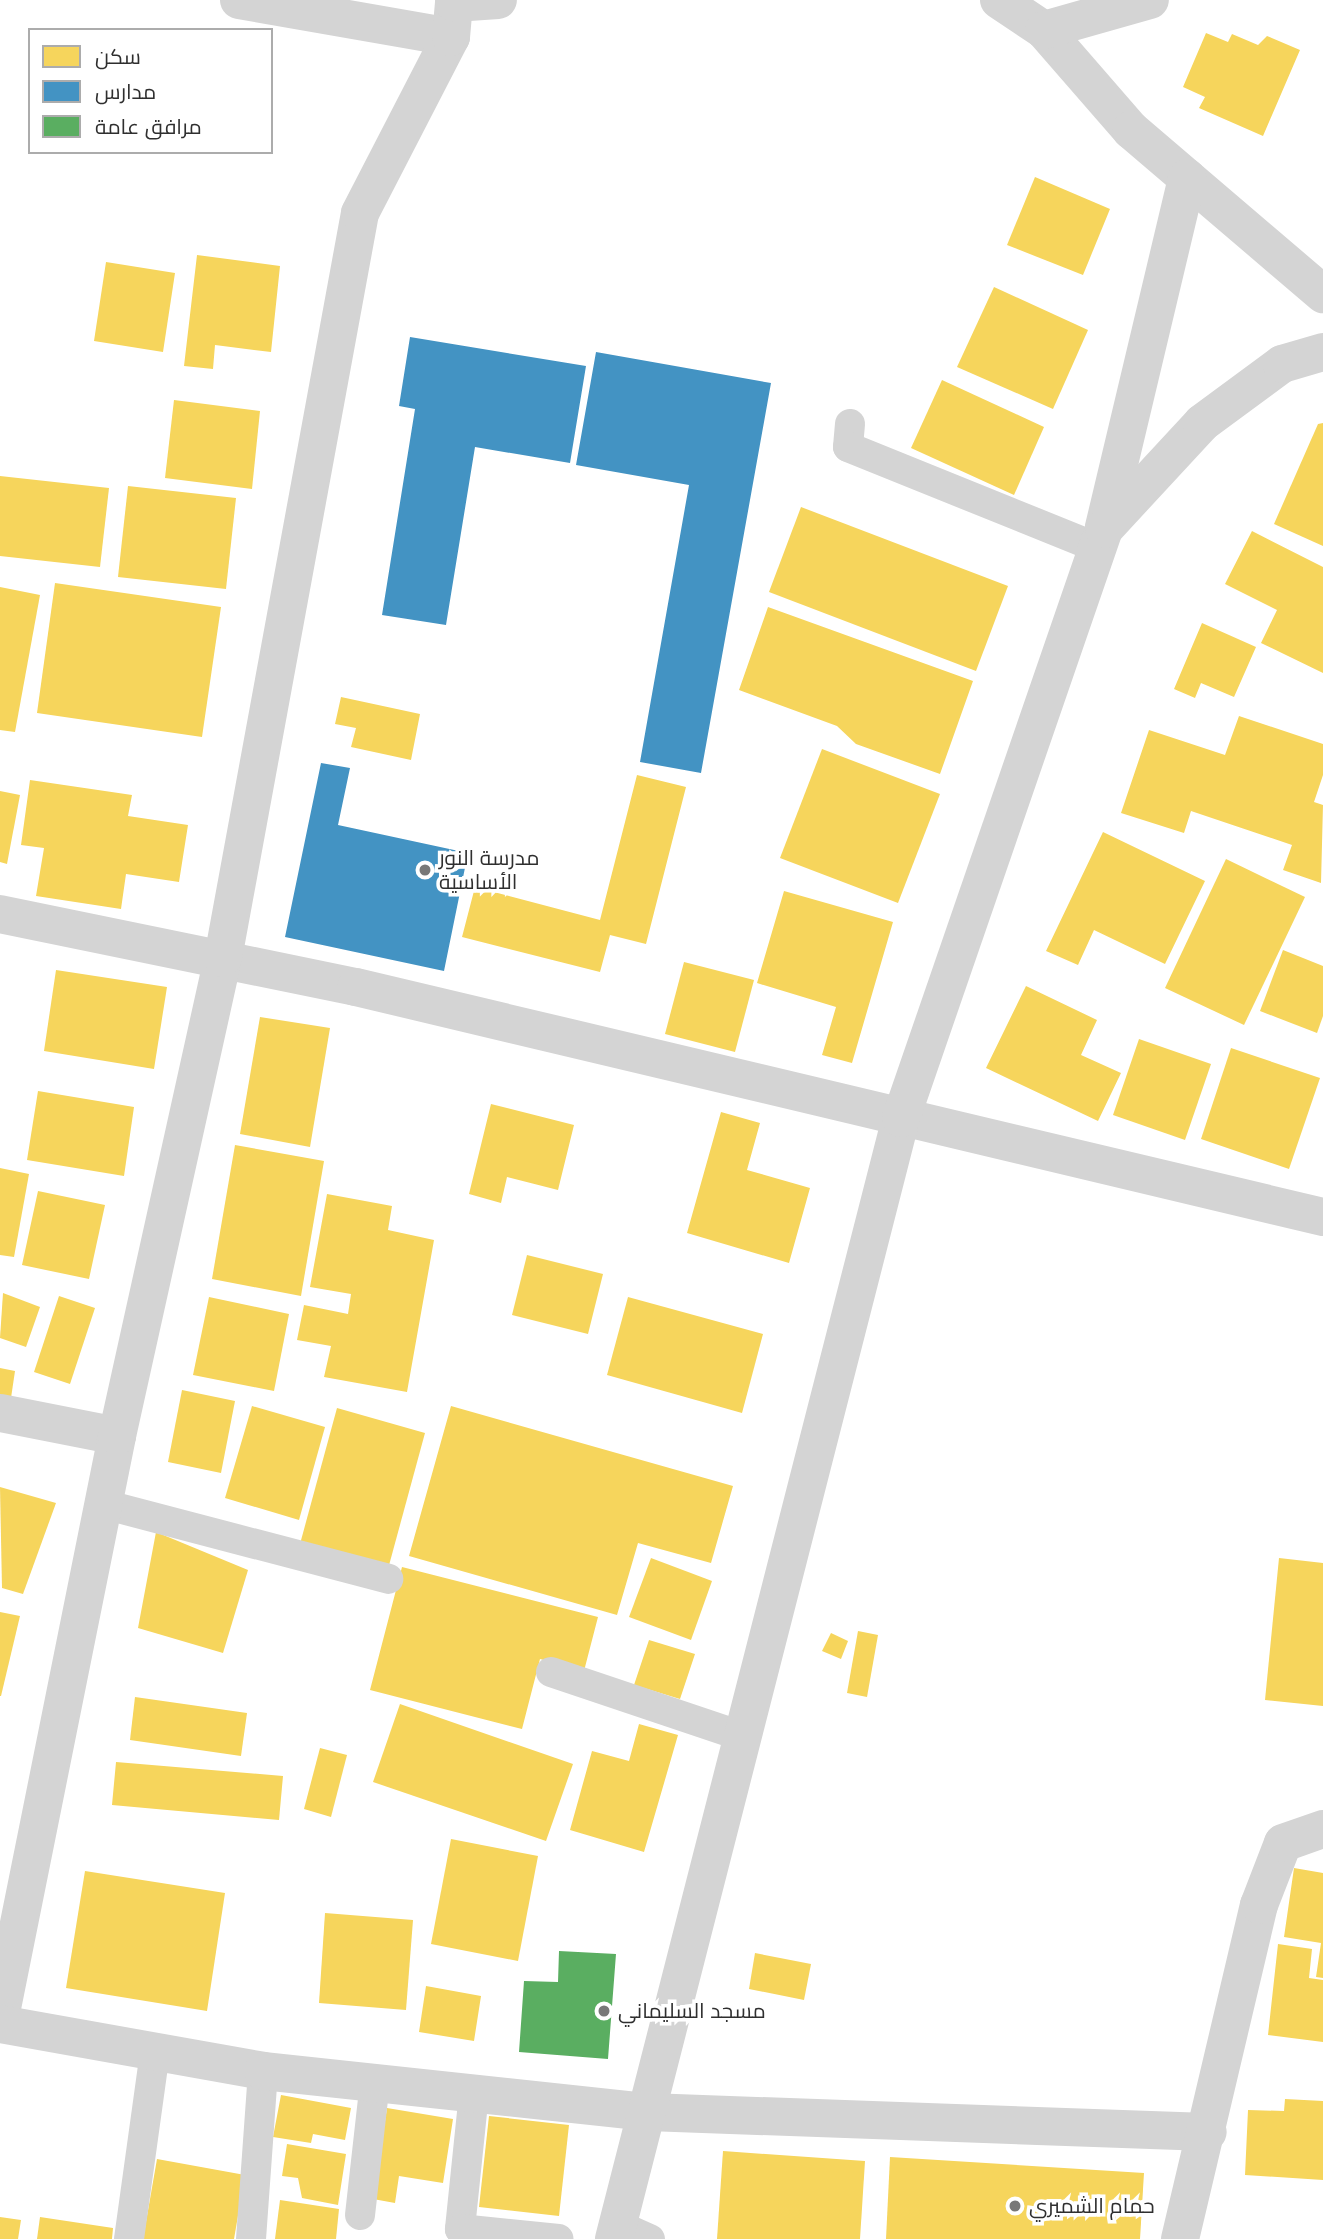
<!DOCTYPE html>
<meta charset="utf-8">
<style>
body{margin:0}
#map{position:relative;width:1323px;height:2239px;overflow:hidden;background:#fff;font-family:"DM Sans",Cairo,sans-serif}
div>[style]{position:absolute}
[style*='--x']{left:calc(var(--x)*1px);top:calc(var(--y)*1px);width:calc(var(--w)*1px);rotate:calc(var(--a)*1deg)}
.homes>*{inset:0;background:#f6d55c}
.schools>*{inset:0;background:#4393c3}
.public>*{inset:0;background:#5aae61}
.lane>*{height:30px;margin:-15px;padding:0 15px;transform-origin:15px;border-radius:15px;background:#d4d4d4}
.street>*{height:38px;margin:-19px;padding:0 19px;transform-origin:19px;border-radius:19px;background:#d4d4d4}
.dots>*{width:19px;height:19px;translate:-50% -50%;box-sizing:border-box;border:4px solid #fff;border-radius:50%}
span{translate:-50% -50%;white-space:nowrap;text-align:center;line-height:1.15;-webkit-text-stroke:7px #fff;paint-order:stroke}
.poi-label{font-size:21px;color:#2f2f2f}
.left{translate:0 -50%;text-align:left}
.legend{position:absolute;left:28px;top:28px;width:245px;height:126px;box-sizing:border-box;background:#fff;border:2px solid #acacac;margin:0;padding:9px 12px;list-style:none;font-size:21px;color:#2f2f2f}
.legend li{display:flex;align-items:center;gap:14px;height:35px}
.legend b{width:35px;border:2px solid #acacac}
</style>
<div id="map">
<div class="homes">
<div style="clip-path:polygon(1206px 33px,1228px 42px,1232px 34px,1258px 45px,1267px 36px,1300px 50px,1263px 136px,1199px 108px,1205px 97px,1183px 87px)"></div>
<div style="clip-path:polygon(1035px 177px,1110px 209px,1083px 275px,1007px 245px)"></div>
<div style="clip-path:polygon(197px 255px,280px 266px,271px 352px,215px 345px,213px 369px,184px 366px)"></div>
<div style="clip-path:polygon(106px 262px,175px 273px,163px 352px,94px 341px)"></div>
<div style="clip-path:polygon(994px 287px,1088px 330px,1053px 409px,957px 367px)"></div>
<div style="clip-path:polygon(942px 380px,1044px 427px,1014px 495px,911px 448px)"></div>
<div style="clip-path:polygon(174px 400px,260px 411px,252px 489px,165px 478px)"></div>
<div style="clip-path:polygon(1323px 423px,1323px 546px,1274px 524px,1318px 424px)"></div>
<div style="clip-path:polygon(0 476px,109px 488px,100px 567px,0 556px)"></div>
<div style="clip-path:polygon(128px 486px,236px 498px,226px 589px,118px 577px)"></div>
<div style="clip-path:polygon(801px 507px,1008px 586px,976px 671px,769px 592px)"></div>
<div style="clip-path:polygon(1252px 531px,1323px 567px,1323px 673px,1261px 643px,1277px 610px,1225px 584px)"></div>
<div style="clip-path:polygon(55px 583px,221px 607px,202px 737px,37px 713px)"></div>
<div style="clip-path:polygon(0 587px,40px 595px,15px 732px,0 730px)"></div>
<div style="clip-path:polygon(768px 607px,973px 681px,940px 774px,856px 744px,837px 726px,739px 690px)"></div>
<div style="clip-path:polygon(1202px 623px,1256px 647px,1234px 697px,1201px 683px,1195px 698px,1174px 689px)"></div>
<div style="clip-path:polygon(341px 697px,420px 714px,411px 760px,351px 747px,356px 728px,335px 724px)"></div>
<div style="clip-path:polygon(1239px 716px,1323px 744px,1323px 775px,1314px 802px,1323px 805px,1321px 883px,1283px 870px,1292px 845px,1191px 811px,1184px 833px,1121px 813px,1149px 730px,1225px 755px)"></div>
<div style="clip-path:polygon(822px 749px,940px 794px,898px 903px,780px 858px)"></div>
<div style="clip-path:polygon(637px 775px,686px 787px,646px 944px,610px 935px,600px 972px,462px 937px,475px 887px,600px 920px)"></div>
<div style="clip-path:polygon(30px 780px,132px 795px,128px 816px,188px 825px,179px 882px,126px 874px,121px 909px,36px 896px,44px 848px,21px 845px)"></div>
<div style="clip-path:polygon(0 791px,20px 795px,7px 864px,0 862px)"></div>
<div style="clip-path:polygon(1103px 832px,1205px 881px,1165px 964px,1094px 930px,1078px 965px,1046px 951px)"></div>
<div style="clip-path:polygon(1226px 859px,1305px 897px,1244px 1025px,1165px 988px)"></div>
<div style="clip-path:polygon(784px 891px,893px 922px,852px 1063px,822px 1055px,836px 1007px,757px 983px)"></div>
<div style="clip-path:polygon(1283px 950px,1323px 966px,1323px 1016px,1317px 1033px,1260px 1011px)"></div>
<div style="clip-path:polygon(684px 962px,754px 980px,735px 1052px,665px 1034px)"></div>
<div style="clip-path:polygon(56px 970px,167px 987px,154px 1069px,44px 1051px)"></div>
<div style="clip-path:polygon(1026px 986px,1097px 1020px,1081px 1055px,1121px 1073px,1098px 1121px,986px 1068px)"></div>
<div style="clip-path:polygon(260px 1017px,330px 1028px,310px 1147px,240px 1134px)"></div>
<div style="clip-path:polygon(1139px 1039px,1211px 1064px,1185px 1140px,1113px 1115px)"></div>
<div style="clip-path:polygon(1231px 1048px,1320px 1078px,1289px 1169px,1201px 1139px)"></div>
<div style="clip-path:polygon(38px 1091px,134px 1107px,124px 1176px,27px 1160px)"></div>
<div style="clip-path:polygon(491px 1104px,574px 1125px,558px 1190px,507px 1177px,501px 1203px,469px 1194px)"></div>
<div style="clip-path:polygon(721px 1112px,760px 1123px,747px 1170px,810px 1188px,789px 1263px,687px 1233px)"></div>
<div style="clip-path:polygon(235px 1145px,324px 1161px,301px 1296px,212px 1279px)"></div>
<div style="clip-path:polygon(0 1168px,29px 1174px,14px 1257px,0 1255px)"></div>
<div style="clip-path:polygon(38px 1191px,105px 1205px,89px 1279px,22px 1265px)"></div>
<div style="clip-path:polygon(327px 1194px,392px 1206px,388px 1230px,434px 1240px,407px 1392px,324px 1377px,331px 1346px,297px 1340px,304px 1305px,348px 1314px,351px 1294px,310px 1287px)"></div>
<div style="clip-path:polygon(527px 1255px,603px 1274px,588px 1334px,512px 1315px)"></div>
<div style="clip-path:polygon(3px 1293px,40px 1307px,26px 1347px,0 1338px)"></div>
<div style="clip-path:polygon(59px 1296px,95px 1308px,70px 1384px,34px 1372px)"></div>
<div style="clip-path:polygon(209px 1297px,289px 1314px,274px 1391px,193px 1375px)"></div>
<div style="clip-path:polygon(628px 1297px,763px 1334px,742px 1413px,607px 1375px)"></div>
<div style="clip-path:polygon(0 1368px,15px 1371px,11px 1398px,0 1396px)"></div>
<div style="clip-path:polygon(182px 1390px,235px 1401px,221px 1473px,168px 1462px)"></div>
<div style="clip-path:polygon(252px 1406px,325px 1427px,299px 1520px,225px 1498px)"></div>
<div style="clip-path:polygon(451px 1406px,733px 1486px,711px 1563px,638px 1543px,617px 1615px,409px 1556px)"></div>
<div style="clip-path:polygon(337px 1408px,425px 1433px,388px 1569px,300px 1544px)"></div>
<div style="clip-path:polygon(0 1487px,56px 1503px,23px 1594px,2px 1588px)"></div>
<div style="clip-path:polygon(156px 1532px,248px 1570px,223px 1653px,138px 1628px)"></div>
<div style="clip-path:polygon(651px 1558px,712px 1581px,691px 1640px,629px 1617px)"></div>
<div style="clip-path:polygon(1279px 1558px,1323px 1563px,1323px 1706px,1265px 1700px)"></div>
<div style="clip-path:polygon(402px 1567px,598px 1617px,584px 1671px,540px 1659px,522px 1729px,370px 1690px)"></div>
<div style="clip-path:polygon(0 1612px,20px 1616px,1px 1696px,0 1696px)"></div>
<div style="clip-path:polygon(858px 1631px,878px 1635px,867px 1697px,847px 1693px)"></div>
<div style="clip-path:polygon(831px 1633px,848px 1641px,841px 1659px,822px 1651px)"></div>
<div style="clip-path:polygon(649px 1640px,695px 1654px,680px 1699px,634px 1685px)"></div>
<div style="clip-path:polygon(135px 1697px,247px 1713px,241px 1756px,130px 1740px)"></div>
<div style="clip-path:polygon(400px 1704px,573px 1764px,546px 1841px,373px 1782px)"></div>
<div style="clip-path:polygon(639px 1724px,678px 1735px,644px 1852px,570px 1830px,592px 1751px,629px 1761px)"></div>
<div style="clip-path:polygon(320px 1748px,347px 1755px,331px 1817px,304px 1809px)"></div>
<div style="clip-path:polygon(116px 1762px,283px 1776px,279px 1820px,112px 1805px)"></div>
<div style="clip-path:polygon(451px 1839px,538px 1856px,518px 1961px,431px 1944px)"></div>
<div style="clip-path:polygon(1294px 1868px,1323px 1873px,1323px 1978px,1316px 1977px,1321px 1943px,1284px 1937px)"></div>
<div style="clip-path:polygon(85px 1871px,225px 1893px,207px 2011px,66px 1988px)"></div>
<div style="clip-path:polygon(325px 1913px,413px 1920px,406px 2010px,319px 2003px)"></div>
<div style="clip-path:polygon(1278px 1944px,1312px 1949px,1309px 1978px,1323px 1980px,1323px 2042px,1268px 2035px)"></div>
<div style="clip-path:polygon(755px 1953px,811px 1964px,804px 2000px,749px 1989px)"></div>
<div style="clip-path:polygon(426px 1986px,481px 1996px,474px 2041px,419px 2032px)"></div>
<div style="clip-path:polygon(281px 2095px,351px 2108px,345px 2140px,313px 2134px,311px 2143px,273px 2137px)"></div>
<div style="clip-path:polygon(1285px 2099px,1323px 2101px,1323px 2180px,1245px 2175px,1248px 2110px,1284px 2111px)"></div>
<div style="clip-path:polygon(387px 2108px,453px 2119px,443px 2183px,399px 2176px,395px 2203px,373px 2199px)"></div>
<div style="clip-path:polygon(489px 2116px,569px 2125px,559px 2216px,479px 2207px)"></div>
<div style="clip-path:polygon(287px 2144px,346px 2154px,338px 2205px,302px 2198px,298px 2178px,282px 2176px)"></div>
<div style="clip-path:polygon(723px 2151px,865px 2161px,860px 2239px,717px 2239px)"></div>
<div style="clip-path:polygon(890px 2157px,1144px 2173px,1140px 2239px,886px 2239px)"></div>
<div style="clip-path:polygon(157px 2159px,245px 2175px,234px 2239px,143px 2239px)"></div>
<div style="clip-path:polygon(280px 2200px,339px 2209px,336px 2239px,275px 2239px)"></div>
<div style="clip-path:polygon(0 2217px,21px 2220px,18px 2239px,0 2239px)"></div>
<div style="clip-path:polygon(40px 2217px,113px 2228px,112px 2239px,37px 2239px)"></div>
</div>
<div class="schools">
<div style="clip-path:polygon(410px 337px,586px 366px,570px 463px,475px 447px,446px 625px,382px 615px,415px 409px,399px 406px)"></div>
<div style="clip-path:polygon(596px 352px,771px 383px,701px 773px,640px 762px,689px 485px,576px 465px)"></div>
<div style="clip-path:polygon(321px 763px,350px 768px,338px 825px,468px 853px,444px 971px,285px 937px)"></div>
</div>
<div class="public">
<div style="clip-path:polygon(559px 1951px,616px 1954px,608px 2059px,519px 2052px,524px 1981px,558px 1982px)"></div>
</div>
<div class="lane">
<div style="--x:850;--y:424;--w:23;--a:95"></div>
<div style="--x:848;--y:447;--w:270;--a:22"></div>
<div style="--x:103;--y:1504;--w:295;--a:14.7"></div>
<div style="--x:551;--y:1672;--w:204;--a:18.6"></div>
<div style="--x:474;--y:2093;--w:137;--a:95.9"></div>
<div style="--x:460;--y:2229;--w:99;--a:5.8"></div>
<div style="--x:360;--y:2215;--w:134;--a:-83.6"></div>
<div style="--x:618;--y:2225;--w:35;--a:24"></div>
<div style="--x:129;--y:2239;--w:189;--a:-82.1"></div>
<div style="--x:251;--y:2239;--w:168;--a:-85.9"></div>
</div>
<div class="street">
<div style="--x:239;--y:0;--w:215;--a:9.9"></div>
<div style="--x:999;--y:0;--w:54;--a:33.7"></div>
<div style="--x:1044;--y:30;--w:133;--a:49"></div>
<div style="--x:1131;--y:130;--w:253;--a:40.5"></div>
<div style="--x:1044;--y:30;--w:110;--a:-15.8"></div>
<div style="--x:1104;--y:527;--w:359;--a:-76.6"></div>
<div style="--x:0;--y:914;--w:363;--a:11.6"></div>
<div style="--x:356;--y:987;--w:994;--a:13.38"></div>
<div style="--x:0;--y:1413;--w:119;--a:11.1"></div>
<div style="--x:0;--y:2018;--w:594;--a:-78.63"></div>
<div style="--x:117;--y:1436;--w:490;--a:-77.5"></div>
<div style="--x:223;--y:958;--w:757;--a:-79.58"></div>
<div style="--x:360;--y:213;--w:198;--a:-62.7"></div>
<div style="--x:451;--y:37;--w:34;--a:-85"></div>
<div style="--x:454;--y:3;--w:44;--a:-3.9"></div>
<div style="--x:0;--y:2024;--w:267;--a:10.1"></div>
<div style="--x:263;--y:2071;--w:387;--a:6.1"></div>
<div style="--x:648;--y:2112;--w:560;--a:2.05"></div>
<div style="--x:614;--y:2239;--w:1157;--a:-75.64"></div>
<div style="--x:901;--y:1118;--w:623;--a:-70.98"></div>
<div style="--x:1104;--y:529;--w:144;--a:-47.2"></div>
<div style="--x:1202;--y:423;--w:99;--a:-36.4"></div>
<div style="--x:1282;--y:364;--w:43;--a:-16.3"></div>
<div style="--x:1180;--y:2239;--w:343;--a:-76.7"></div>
<div style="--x:1259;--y:1905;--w:66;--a:-68.8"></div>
<div style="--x:1283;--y:1843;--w:42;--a:-19.3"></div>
</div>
<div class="dots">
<div style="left:425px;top:870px;background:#787878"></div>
<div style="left:604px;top:2011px;background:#787878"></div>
<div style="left:1015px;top:2206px;background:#787878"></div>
</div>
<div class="poi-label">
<span class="left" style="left:439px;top:870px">مدرسة النور<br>الأساسية</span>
<span class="left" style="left:618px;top:2011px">مسجد السليماني</span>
<span class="left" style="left:1029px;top:2206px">حمام الشميري</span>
</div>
<ul class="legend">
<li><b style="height:19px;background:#f6d55c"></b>سكن</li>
<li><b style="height:19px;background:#4393c3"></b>مدارس</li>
<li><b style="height:19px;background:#5aae61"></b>مرافق عامة</li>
</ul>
</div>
